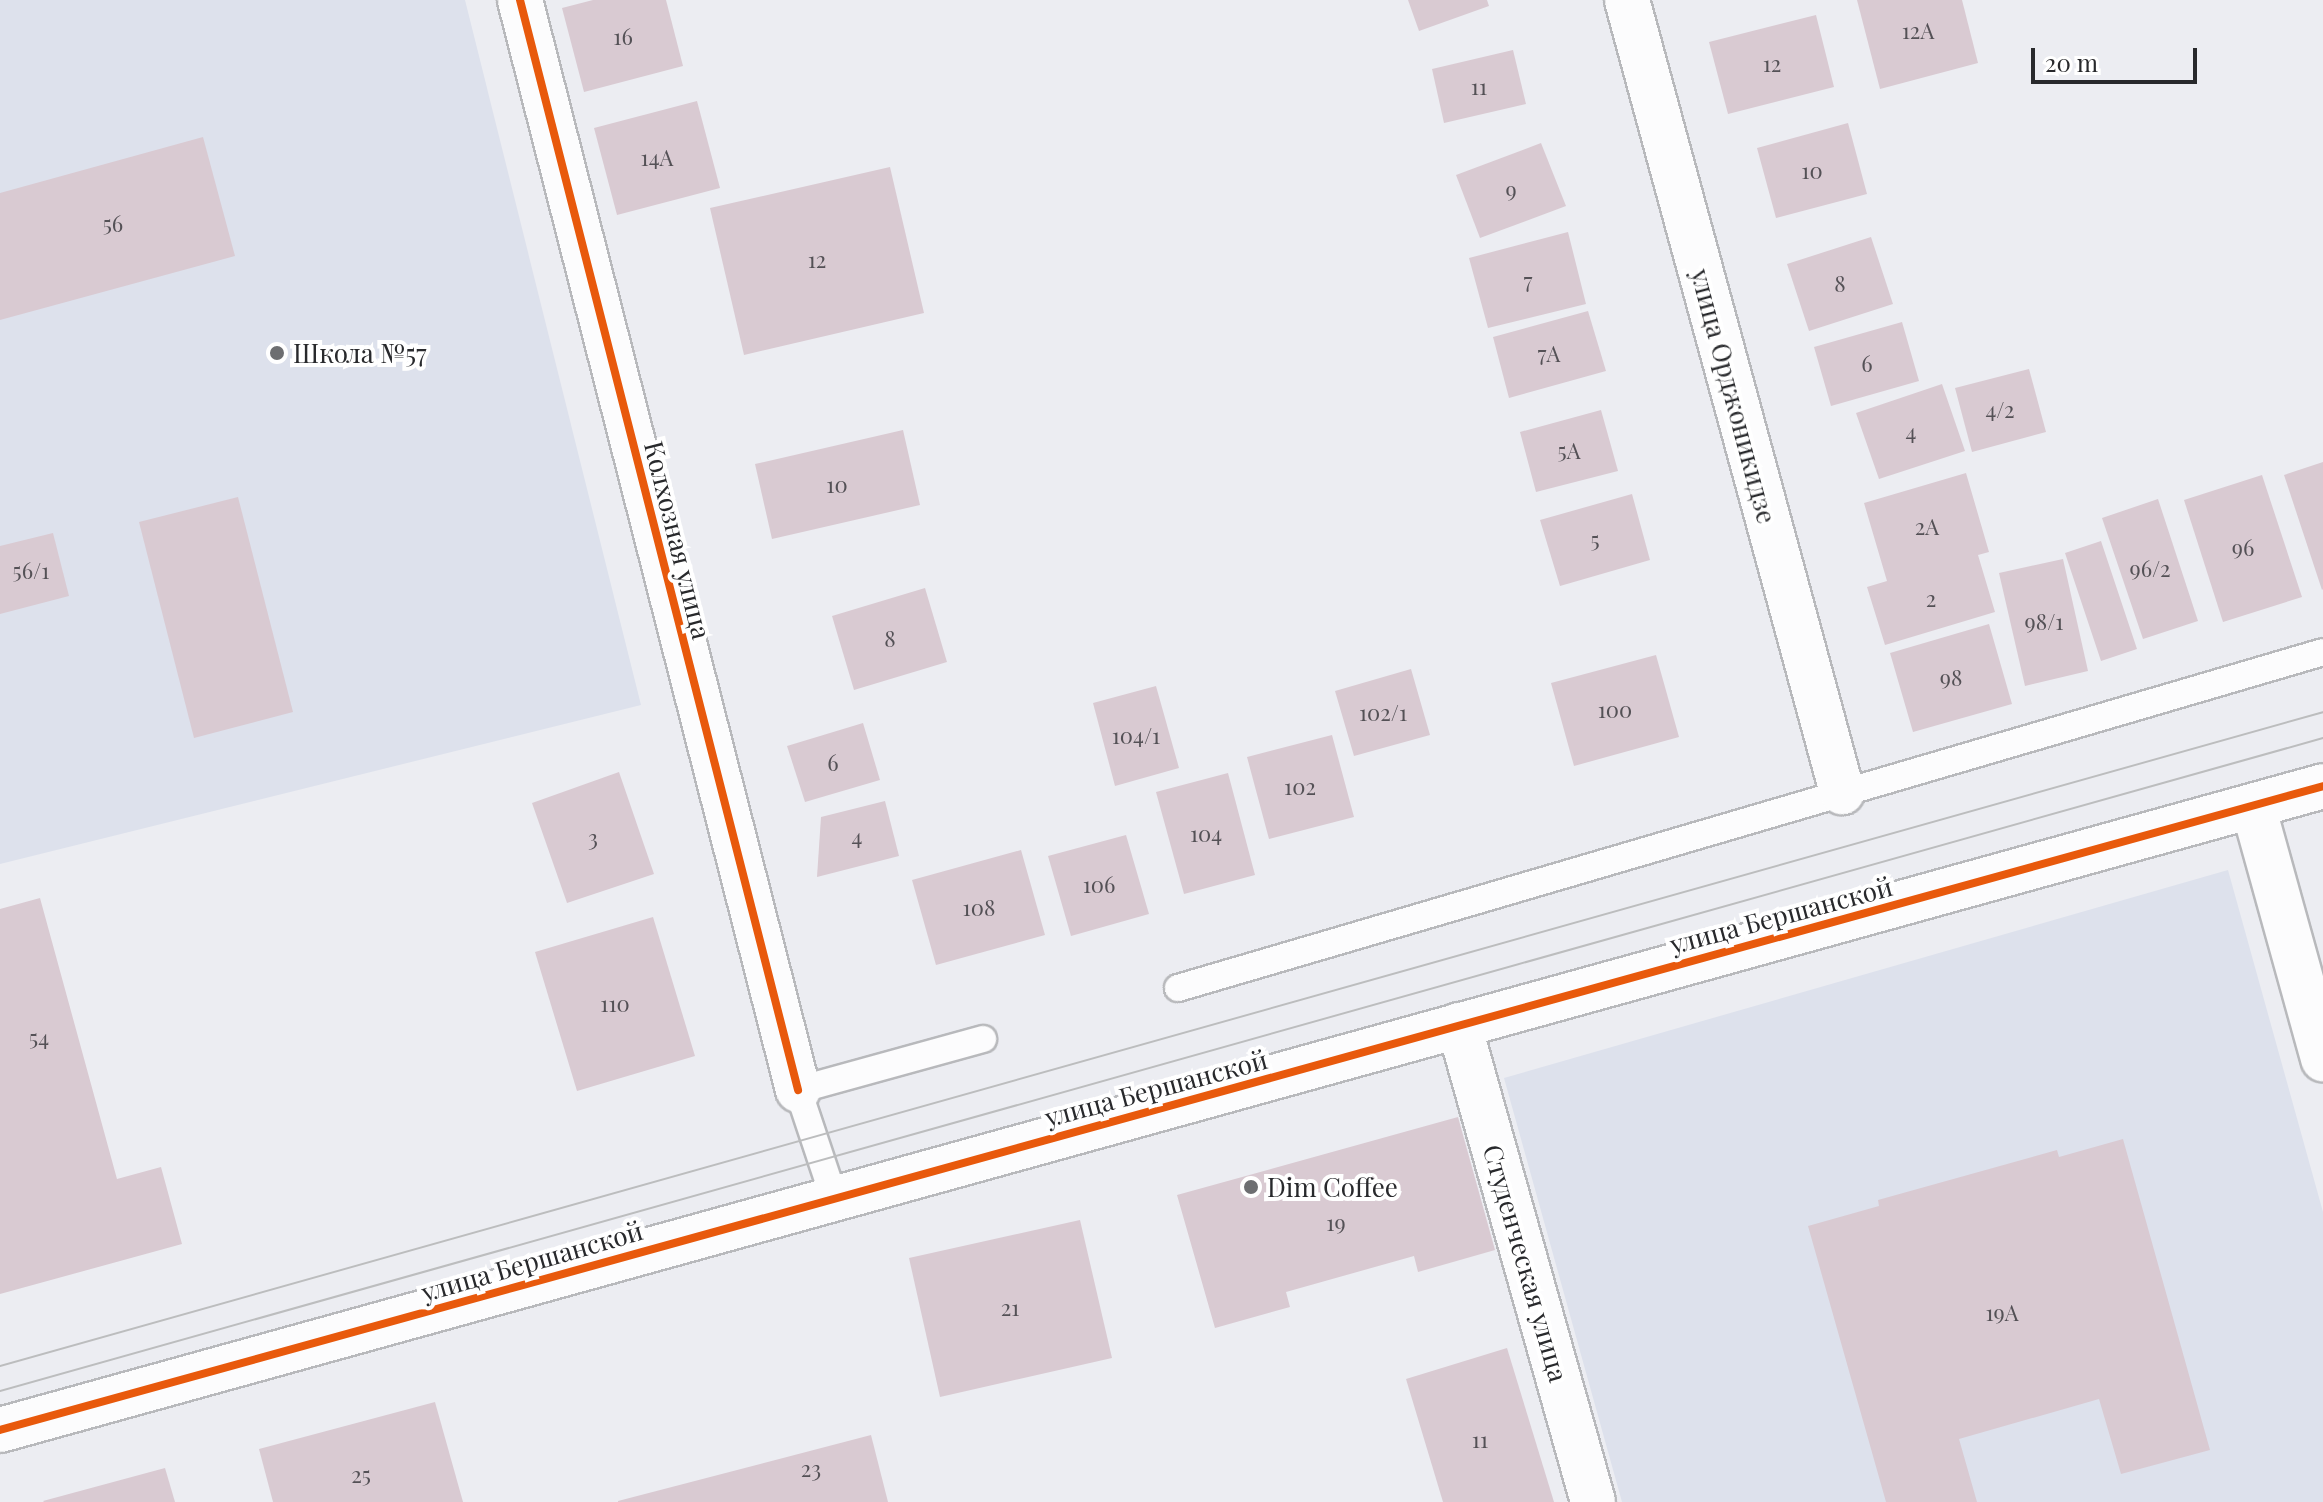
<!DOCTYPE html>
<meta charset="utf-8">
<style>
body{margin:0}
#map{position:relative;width:2323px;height:1502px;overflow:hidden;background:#ecedf2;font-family:"Playfair Display",serif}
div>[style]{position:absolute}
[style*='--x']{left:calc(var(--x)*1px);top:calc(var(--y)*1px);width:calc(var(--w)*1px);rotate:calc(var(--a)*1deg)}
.built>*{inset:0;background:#dde1ec}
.building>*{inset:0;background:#d9cad2}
.roads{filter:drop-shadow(2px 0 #b8b9bc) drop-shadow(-2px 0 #b8b9bc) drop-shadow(0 2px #b8b9bc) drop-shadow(0 -2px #b8b9bc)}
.lane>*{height:26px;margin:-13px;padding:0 13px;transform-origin:13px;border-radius:13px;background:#fcfcfd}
.street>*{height:44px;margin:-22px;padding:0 22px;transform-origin:22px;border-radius:22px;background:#fcfcfd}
.tram>*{height:2px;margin:-1px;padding:0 1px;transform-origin:1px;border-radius:1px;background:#bcbdbe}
.cycleway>*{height:8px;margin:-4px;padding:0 4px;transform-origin:4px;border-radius:4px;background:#e8590c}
.dots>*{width:22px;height:22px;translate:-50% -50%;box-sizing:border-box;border:4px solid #fff;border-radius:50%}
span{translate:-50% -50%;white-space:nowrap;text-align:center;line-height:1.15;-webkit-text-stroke:8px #fff;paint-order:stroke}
.number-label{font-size:22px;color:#545156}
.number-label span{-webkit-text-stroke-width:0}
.poi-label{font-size:26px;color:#28292c}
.left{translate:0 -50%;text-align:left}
.street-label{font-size:26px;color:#28292c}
.scale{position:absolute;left:2031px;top:48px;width:166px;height:36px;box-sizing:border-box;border:4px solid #28292c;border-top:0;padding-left:10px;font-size:24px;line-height:28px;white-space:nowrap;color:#28292c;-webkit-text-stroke:6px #fff;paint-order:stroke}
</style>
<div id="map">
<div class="built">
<div style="clip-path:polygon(0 0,465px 0,641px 705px,0 864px)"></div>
<div style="clip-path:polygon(2228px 870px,2323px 1212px,2323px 1502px,1622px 1502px,1504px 1078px)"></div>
</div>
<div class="building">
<div style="clip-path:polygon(593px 0,666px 0,683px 66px,584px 92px,562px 8px)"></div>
<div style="clip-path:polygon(1408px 0,1487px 0,1489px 6px,1419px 31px)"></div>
<div style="clip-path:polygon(1857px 0,1962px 0,1978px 63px,1880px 89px)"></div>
<div style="clip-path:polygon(1816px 15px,1834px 87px,1728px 114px,1709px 42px)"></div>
<div style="clip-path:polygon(1513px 50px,1526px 104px,1444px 123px,1432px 69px)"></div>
<div style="clip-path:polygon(697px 101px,720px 188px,617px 215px,594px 128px)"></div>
<div style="clip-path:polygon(1848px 123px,1867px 194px,1776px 218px,1757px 148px)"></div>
<div style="clip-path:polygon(203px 137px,235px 256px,0 320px,0 193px)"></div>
<div style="clip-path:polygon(1541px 143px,1566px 206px,1480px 238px,1456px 175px)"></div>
<div style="clip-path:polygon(890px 167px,924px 313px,744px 355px,710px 208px)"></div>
<div style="clip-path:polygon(1568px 232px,1586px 304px,1488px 328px,1469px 258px)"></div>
<div style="clip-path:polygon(1871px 237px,1893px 304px,1809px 331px,1787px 264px)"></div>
<div style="clip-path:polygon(1588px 311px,1606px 371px,1509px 398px,1493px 337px)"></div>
<div style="clip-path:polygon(1902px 322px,1919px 381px,1831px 406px,1814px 347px)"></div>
<div style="clip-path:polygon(2029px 369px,2046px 432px,1972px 452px,1955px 388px)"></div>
<div style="clip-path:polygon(1942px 384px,1965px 451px,1879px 479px,1856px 413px)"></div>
<div style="clip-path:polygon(1601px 410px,1618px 471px,1536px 492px,1520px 432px)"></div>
<div style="clip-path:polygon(903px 430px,920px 505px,772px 539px,755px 464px)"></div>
<div style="clip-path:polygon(2323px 462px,2323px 589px,2322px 590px,2284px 475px)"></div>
<div style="clip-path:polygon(1966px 473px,1989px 552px,1978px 555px,1995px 612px,1885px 645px,1867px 587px,1887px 581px,1864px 503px)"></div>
<div style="clip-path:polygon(2262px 475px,2302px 597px,2223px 622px,2184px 500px)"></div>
<div style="clip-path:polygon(1632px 494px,1650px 560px,1560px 586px,1540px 520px)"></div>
<div style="clip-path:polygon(238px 497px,293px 712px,194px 738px,139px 522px)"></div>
<div style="clip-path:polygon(2158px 499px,2198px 621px,2143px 639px,2102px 518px)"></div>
<div style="clip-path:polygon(53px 533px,69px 596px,0 614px,0 546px)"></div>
<div style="clip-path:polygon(2101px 541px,2137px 649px,2101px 661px,2065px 553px)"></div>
<div style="clip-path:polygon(2063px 559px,2088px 671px,2025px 686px,1999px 573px)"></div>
<div style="clip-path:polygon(925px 588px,947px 662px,854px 690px,832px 616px)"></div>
<div style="clip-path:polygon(1989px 624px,2012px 704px,1913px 732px,1890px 653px)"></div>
<div style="clip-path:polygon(1656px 655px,1679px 737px,1574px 766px,1551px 683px)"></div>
<div style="clip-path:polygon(1411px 669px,1430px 735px,1354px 756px,1335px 691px)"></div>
<div style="clip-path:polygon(1156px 686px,1179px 768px,1115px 786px,1093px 703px)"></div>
<div style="clip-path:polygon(863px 723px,880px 780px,805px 802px,787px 746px)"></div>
<div style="clip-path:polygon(1332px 735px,1354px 817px,1269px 839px,1247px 757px)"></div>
<div style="clip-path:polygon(619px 772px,654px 874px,567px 903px,532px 803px)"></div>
<div style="clip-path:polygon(1228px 773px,1255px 875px,1184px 894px,1156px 792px)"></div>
<div style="clip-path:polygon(885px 801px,899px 856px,817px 877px,821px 817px)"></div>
<div style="clip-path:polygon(1126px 835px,1149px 914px,1071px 936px,1048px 856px)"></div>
<div style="clip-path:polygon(1021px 850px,1045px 935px,936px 965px,912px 880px)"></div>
<div style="clip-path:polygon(40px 898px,117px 1179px,161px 1167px,182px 1244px,0 1294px,0 909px)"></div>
<div style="clip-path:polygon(653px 917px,695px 1056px,577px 1091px,535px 952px)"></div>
<div style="clip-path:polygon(1458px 1117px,1495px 1250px,1418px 1272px,1414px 1256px,1286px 1292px,1290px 1307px,1215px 1328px,1177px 1195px)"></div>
<div style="clip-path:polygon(2123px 1139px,2210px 1450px,2121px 1474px,2099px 1399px,1959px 1439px,1977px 1502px,1886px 1502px,1808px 1226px,1879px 1206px,1878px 1200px,2057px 1150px,2059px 1157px)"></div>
<div style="clip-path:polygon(1080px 1220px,1112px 1358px,940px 1397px,909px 1258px)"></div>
<div style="clip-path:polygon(1507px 1348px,1554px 1502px,1443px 1502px,1406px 1379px)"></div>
<div style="clip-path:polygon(435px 1402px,463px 1502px,273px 1502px,259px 1449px)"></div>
<div style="clip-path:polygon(871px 1435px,888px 1502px,618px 1502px,618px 1501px)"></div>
<div style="clip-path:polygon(165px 1468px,175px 1502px,44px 1502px,43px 1501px)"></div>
</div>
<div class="roads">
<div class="lane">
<div style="--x:1178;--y:988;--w:1193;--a:-16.35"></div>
<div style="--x:834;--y:1198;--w:114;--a:-108.4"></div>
<div style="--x:798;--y:1090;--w:192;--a:-15.4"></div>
</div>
<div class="street">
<div style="--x:520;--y:0;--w:1125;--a:75.69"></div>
<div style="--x:1627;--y:0;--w:821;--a:74.81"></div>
<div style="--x:2253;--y:806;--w:263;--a:74.5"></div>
<div style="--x:1459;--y:1025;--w:495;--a:74.3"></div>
<div style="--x:0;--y:1430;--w:2411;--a:-15.49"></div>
</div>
</div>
<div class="tram">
<div style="--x:0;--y:1366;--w:2413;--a:-15.72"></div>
<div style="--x:0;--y:1391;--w:2413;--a:-15.7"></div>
</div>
<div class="cycleway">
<div style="--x:520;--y:0;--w:1125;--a:75.69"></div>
<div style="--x:0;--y:1430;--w:2411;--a:-15.49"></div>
</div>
<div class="dots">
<div style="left:277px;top:353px;background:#6d6e71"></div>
<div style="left:1251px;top:1187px;background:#6d6e71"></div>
</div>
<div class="number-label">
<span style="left:1918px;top:31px">12А</span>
<span style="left:623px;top:37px">16</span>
<span style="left:1772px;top:64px">12</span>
<span style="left:1479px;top:87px">11</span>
<span style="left:657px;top:158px">14А</span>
<span style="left:1812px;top:171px">10</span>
<span style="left:1511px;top:190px">9</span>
<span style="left:113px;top:224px">56</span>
<span style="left:817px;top:260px">12</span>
<span style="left:1528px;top:281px">7</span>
<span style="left:1840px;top:284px">8</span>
<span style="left:1549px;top:354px">7А</span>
<span style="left:1867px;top:364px">6</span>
<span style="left:2000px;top:410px">4/2</span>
<span style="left:1911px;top:432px">4</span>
<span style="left:1569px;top:451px">5А</span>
<span style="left:837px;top:485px">10</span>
<span style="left:1927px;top:527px">2А</span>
<span style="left:1595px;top:540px">5</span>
<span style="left:2243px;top:548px">96</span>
<span style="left:2150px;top:569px">96/2</span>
<span style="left:31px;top:571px">56/1</span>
<span style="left:1931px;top:599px">2</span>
<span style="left:2044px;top:622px">98/1</span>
<span style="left:890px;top:639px">8</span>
<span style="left:1951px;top:678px">98</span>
<span style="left:1615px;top:710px">100</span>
<span style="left:1383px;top:713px">102/1</span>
<span style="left:1136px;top:736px">104/1</span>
<span style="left:833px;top:763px">6</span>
<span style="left:1300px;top:787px">102</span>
<span style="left:1206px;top:834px">104</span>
<span style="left:857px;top:837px">4</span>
<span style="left:593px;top:838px">3</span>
<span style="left:1099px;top:885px">106</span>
<span style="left:979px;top:908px">108</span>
<span style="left:615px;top:1004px">110</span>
<span style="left:39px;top:1038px">54</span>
<span style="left:1336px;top:1223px">19</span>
<span style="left:1010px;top:1308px">21</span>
<span style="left:2002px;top:1313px">19А</span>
<span style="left:1480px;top:1440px">11</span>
<span style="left:811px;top:1469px">23</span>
<span style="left:361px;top:1475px">25</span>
</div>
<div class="poi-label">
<span class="left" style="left:293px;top:353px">Школа №57</span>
<span class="left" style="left:1267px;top:1187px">Dim Coffee</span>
</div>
<div class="street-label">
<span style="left:1734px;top:396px;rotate:75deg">улица Орджоникидзе</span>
<span style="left:678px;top:540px;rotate:76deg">Колхозная улица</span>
<span style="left:1781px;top:915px;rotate:-15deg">улица Бершанской</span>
<span style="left:1156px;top:1088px;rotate:-15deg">улица Бершанской</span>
<span style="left:532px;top:1261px;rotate:-16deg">улица Бершанской</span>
<span style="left:1526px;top:1263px;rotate:74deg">Студенческая улица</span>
</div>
<div class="scale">20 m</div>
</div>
